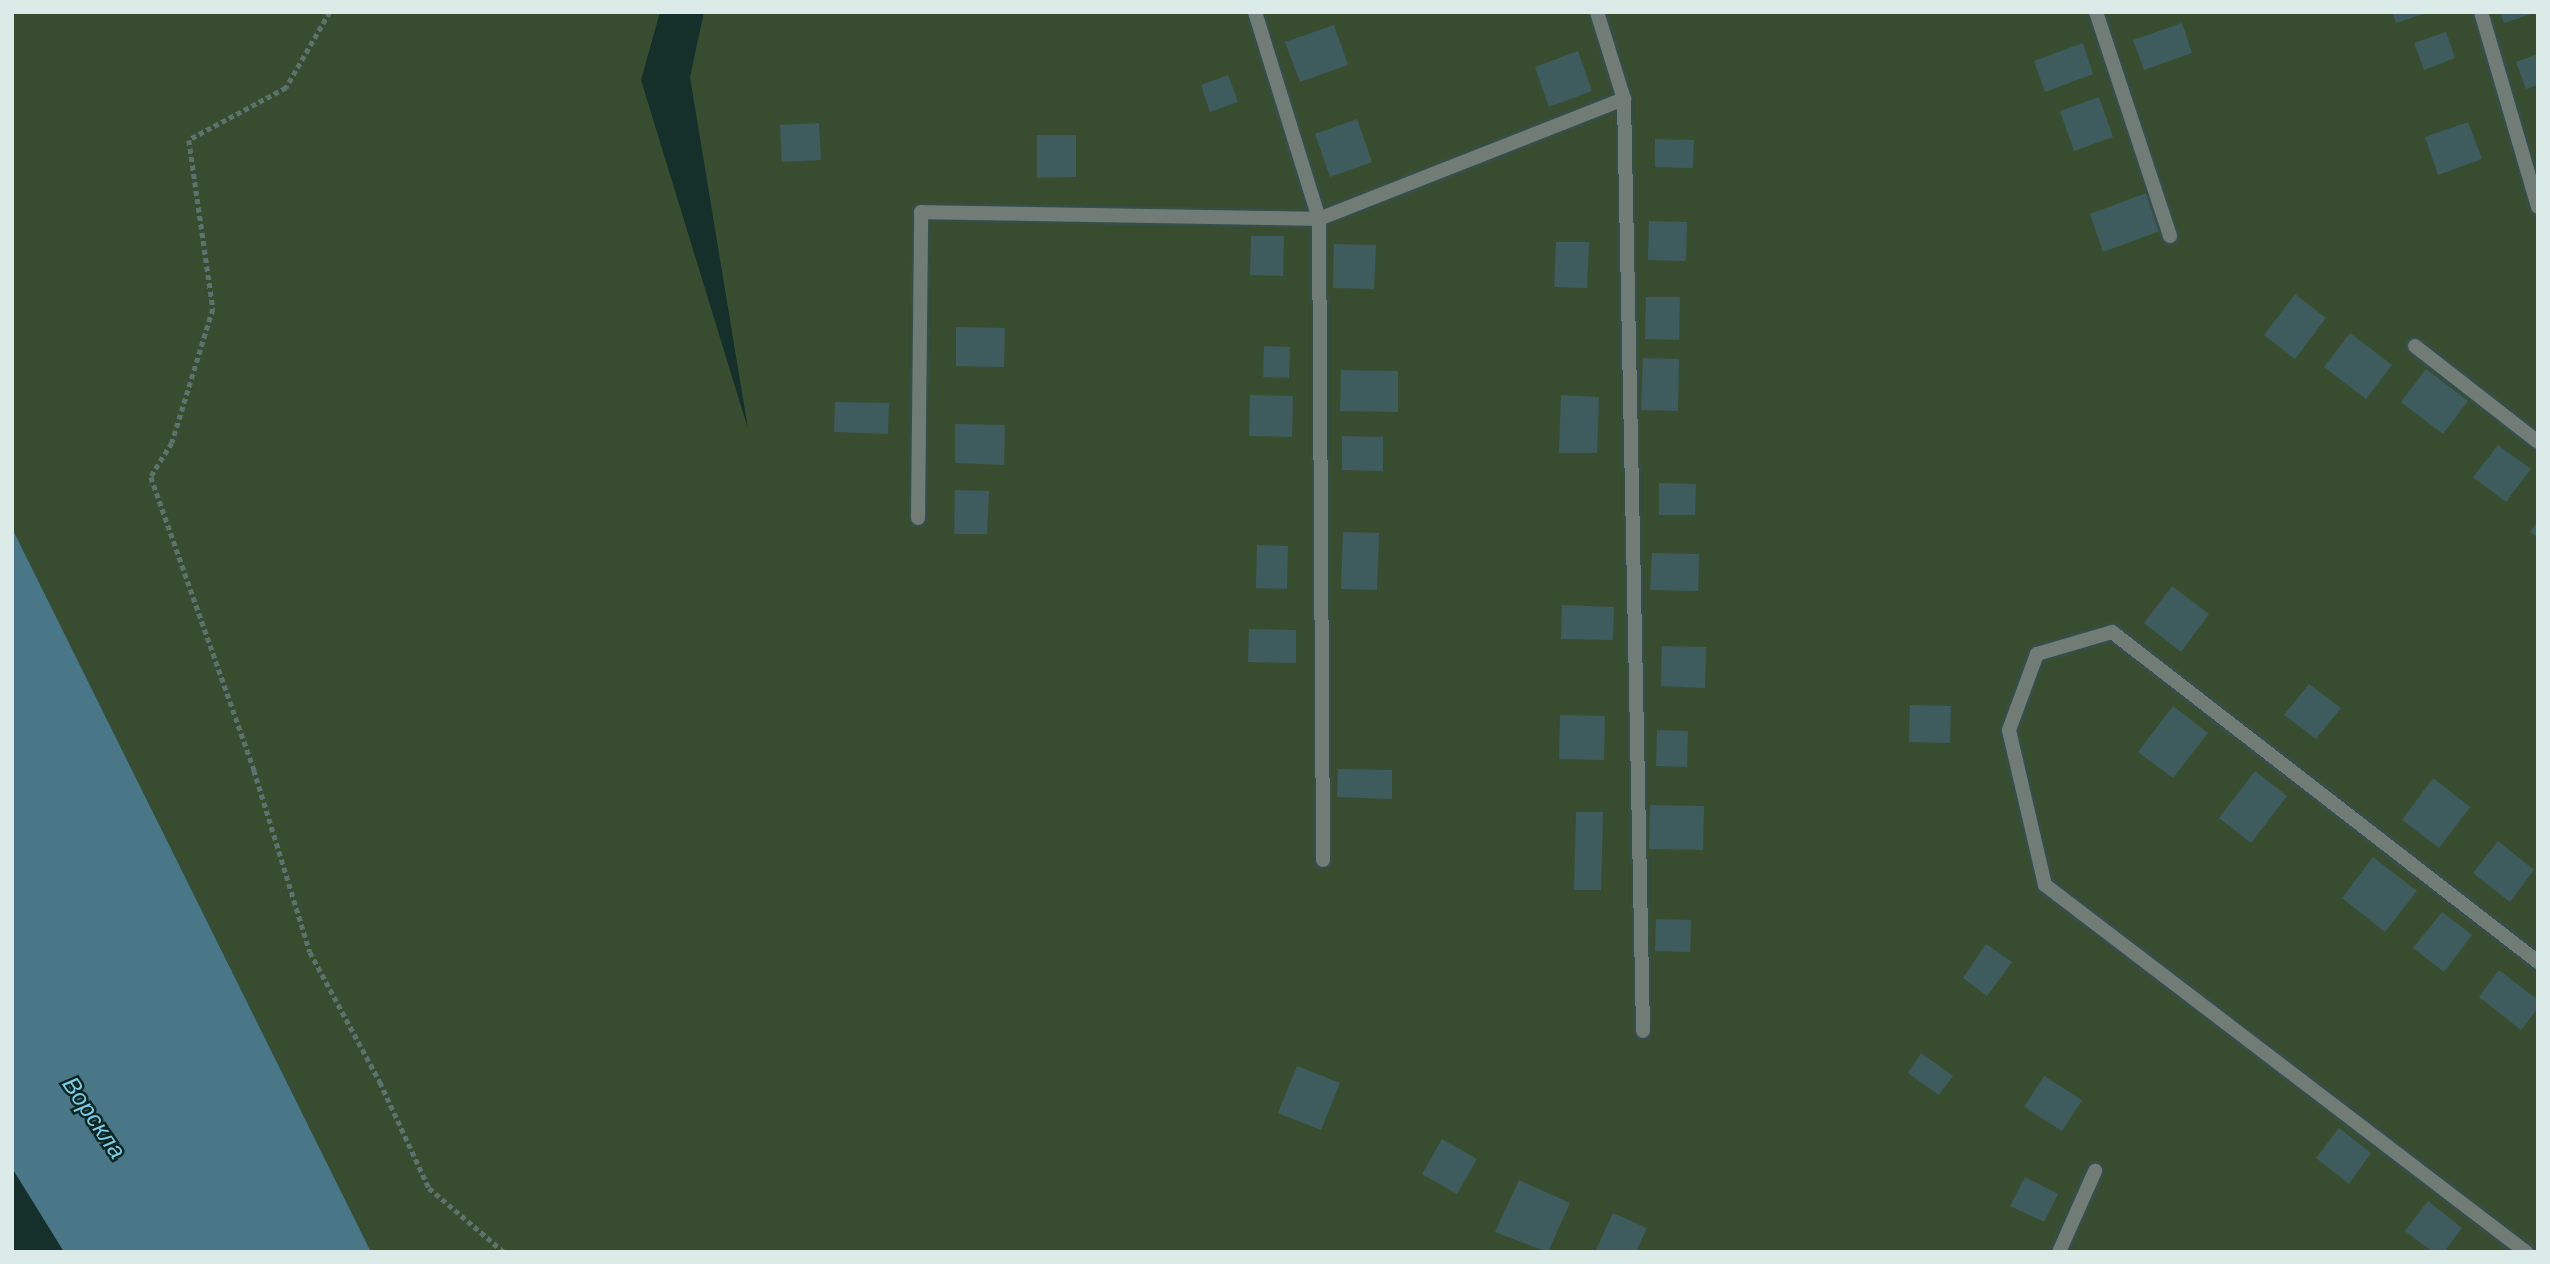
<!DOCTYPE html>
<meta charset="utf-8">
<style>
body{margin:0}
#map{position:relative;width:2550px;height:1264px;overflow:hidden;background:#15302b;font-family:Barlow,sans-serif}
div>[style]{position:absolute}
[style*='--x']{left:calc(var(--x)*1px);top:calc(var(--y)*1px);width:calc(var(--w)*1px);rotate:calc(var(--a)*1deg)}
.green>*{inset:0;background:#384d30}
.water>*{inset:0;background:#497788}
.building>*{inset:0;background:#3e5b5d}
.path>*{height:4.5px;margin-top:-2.25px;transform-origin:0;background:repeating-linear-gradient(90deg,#5b736e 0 5px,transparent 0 8.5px)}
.roads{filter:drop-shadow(2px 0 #354e49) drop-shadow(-2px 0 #354e49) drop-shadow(0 2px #354e49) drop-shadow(0 -2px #354e49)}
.lane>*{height:14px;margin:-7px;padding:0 7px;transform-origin:7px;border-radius:7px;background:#727c76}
span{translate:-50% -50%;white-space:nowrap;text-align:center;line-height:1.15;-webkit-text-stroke:5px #0b2621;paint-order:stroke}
.water-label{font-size:24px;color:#7ccbe8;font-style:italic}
.frame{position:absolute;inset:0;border:14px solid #dbebe7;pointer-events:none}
</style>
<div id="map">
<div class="green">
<div style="clip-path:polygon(12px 12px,660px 12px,641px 80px,748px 429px,690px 77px,704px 12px,2538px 12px,2538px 1252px,371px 1252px,12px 528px)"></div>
</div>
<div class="water">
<div style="clip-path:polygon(12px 528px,371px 1252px,64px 1252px,12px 1168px)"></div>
</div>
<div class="building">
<div style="clip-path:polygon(2392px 12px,2426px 12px,2426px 13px,2396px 23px)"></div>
<div style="clip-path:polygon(2500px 12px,2534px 12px,2534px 13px,2504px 23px)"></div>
<div style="clip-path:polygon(2182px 23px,2192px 53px,2144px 70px,2133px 40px)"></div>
<div style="clip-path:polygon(1334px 25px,1348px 65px,1300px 82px,1285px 42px)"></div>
<div style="clip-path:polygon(2446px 32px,2455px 58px,2424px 70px,2414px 43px)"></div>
<div style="clip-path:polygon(2083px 43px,2093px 74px,2045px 92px,2034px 61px)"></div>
<div style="clip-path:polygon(1578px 51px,1592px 91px,1549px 107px,1535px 67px)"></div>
<div style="clip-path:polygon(2538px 54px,2538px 85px,2526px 89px,2516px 62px)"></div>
<div style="clip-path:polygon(1228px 75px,1238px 102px,1210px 112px,1201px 85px)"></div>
<div style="clip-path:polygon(2099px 97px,2113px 137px,2074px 151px,2060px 111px)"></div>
<div style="clip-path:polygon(1357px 119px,1372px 162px,1330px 177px,1315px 134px)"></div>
<div style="clip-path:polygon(2468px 122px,2482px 159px,2438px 175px,2425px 137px)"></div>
<div style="clip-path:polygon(819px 123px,821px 160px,782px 162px,780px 125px)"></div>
<div style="clip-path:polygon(1037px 135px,1076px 135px,1076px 177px,1037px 178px)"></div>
<div style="clip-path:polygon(1655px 139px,1694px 140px,1693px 168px,1655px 167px)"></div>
<div style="clip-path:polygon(2146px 193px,2160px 231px,2103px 252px,2090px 214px)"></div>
<div style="clip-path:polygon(1649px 221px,1687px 222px,1686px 261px,1648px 260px)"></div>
<div style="clip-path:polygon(1251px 236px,1284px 236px,1283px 276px,1250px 275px)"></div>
<div style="clip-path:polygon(1556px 242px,1589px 242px,1587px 288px,1554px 287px)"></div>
<div style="clip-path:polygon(1334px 244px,1376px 245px,1374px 289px,1333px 288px)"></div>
<div style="clip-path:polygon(2295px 294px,2326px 318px,2295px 359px,2264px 335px)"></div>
<div style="clip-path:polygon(1646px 297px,1680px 297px,1679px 340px,1645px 339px)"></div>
<div style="clip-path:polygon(956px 327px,1005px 328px,1004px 367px,956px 366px)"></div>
<div style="clip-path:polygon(2350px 333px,2392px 365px,2366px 399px,2324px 367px)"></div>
<div style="clip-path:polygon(1264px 346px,1290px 347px,1289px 378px,1263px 377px)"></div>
<div style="clip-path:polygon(1643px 358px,1679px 359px,1678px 411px,1641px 410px)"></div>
<div style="clip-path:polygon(2426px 369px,2468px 401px,2443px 434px,2401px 402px)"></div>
<div style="clip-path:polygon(1341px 370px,1398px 371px,1398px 412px,1340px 411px)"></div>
<div style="clip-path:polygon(1250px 395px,1293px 396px,1292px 437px,1249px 436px)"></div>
<div style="clip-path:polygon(1561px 395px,1599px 397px,1597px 453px,1559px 453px)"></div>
<div style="clip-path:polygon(835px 402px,889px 403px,888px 434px,834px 432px)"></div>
<div style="clip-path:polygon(955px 424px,1005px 425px,1004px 465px,955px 463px)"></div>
<div style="clip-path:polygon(1342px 436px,1383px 437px,1383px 471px,1342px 470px)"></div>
<div style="clip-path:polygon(2498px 445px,2531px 469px,2506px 502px,2473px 477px)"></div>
<div style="clip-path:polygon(1659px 483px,1696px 484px,1695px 515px,1659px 515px)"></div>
<div style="clip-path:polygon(955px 490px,989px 491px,987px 534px,954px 534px)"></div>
<div style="clip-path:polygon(2538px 521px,2538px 538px,2530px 532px)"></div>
<div style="clip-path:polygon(1343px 532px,1379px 533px,1377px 590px,1341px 589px)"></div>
<div style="clip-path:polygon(1257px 545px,1288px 546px,1287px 589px,1256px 588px)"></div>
<div style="clip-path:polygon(1652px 553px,1699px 554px,1698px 591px,1650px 590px)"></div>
<div style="clip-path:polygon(2172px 586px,2209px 614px,2181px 652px,2144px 623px)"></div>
<div style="clip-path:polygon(1562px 605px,1614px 607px,1613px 640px,1561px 639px)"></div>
<div style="clip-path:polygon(1249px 629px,1296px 630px,1296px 663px,1248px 662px)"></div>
<div style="clip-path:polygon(1662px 646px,1706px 647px,1705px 688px,1661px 686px)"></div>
<div style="clip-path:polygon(2309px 684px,2341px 708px,2316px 739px,2284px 715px)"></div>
<div style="clip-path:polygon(1910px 705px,1951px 706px,1950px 743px,1909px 742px)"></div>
<div style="clip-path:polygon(2173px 706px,2208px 733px,2173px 778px,2138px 752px)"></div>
<div style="clip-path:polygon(1560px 715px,1605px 716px,1604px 760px,1559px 759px)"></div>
<div style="clip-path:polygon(1657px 730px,1688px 731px,1687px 767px,1656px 766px)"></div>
<div style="clip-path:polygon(1338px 769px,1392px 770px,1392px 799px,1337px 797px)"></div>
<div style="clip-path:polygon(2255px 771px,2287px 796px,2251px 843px,2219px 818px)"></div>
<div style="clip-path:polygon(2433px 778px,2470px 807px,2439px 848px,2402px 820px)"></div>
<div style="clip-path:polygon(1650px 805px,1704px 806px,1703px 850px,1649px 849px)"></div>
<div style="clip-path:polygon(1576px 812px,1603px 812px,1601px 890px,1574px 890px)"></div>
<div style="clip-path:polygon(2498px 841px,2534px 870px,2510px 902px,2473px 873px)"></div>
<div style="clip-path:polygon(2373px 857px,2417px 891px,2385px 932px,2342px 898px)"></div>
<div style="clip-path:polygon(2442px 912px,2472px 935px,2444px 972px,2413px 948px)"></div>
<div style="clip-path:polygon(1656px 919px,1691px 920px,1690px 952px,1655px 951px)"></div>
<div style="clip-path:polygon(1986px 944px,2012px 962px,1987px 996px,1963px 978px)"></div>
<div style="clip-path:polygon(2499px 970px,2538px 1000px,2538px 1008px,2521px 1030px,2479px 997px)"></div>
<div style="clip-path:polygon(1921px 1053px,1953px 1076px,1939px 1095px,1908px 1073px)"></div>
<div style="clip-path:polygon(1297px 1066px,1340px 1083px,1321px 1130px,1278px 1113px)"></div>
<div style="clip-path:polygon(2044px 1076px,2082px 1100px,2062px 1131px,2024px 1107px)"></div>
<div style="clip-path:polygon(2339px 1128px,2371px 1153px,2349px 1184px,2316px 1158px)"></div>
<div style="clip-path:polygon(1442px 1139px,1477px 1159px,1457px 1194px,1422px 1174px)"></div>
<div style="clip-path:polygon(2025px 1177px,2058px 1194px,2044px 1222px,2010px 1206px)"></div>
<div style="clip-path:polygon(1519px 1180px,1570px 1203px,1548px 1252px,1495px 1232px)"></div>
<div style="clip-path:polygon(2428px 1201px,2462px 1228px,2444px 1252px,2433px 1252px,2405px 1231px)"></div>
<div style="clip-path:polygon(1613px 1213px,1647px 1228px,1636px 1252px,1595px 1252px)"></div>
</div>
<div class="path">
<div style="--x:330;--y:12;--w:88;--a:120.1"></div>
<div style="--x:286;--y:88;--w:110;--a:151.8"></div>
<div style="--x:189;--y:140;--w:171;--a:81.9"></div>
<div style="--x:213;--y:309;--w:140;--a:107"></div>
<div style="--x:172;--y:443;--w:40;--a:122"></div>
<div style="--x:151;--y:477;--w:311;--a:70.6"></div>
<div style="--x:254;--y:770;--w:190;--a:72.9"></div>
<div style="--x:310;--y:952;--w:148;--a:61.7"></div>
<div style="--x:380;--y:1082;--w:117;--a:65.2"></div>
<div style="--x:429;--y:1188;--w:99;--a:40.5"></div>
</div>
<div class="roads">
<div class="lane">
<div style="--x:1255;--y:12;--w:217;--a:72.8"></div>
<div style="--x:1319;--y:219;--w:641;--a:89.64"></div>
<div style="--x:1597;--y:12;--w:91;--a:72.8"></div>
<div style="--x:1624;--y:99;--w:932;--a:88.83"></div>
<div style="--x:2096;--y:12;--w:236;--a:71.7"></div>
<div style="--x:2481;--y:12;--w:203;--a:73.7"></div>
<div style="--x:2415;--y:346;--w:156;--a:38"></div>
<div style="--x:918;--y:518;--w:306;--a:-89.4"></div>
<div style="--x:921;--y:212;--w:398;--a:1"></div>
<div style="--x:1319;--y:219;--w:328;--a:-21.5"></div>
<div style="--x:2059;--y:1252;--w:89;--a:-66"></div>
<div style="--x:2526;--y:1252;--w:605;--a:-142.66"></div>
<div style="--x:2045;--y:885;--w:159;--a:-103.1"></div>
<div style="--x:2009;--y:730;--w:81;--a:-69.8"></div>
<div style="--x:2037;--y:654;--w:78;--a:-16.3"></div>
<div style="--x:2112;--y:632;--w:539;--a:37.76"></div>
</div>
</div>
<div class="water-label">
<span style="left:95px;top:1117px;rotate:56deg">Ворскла</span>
</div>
<div class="frame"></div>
</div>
